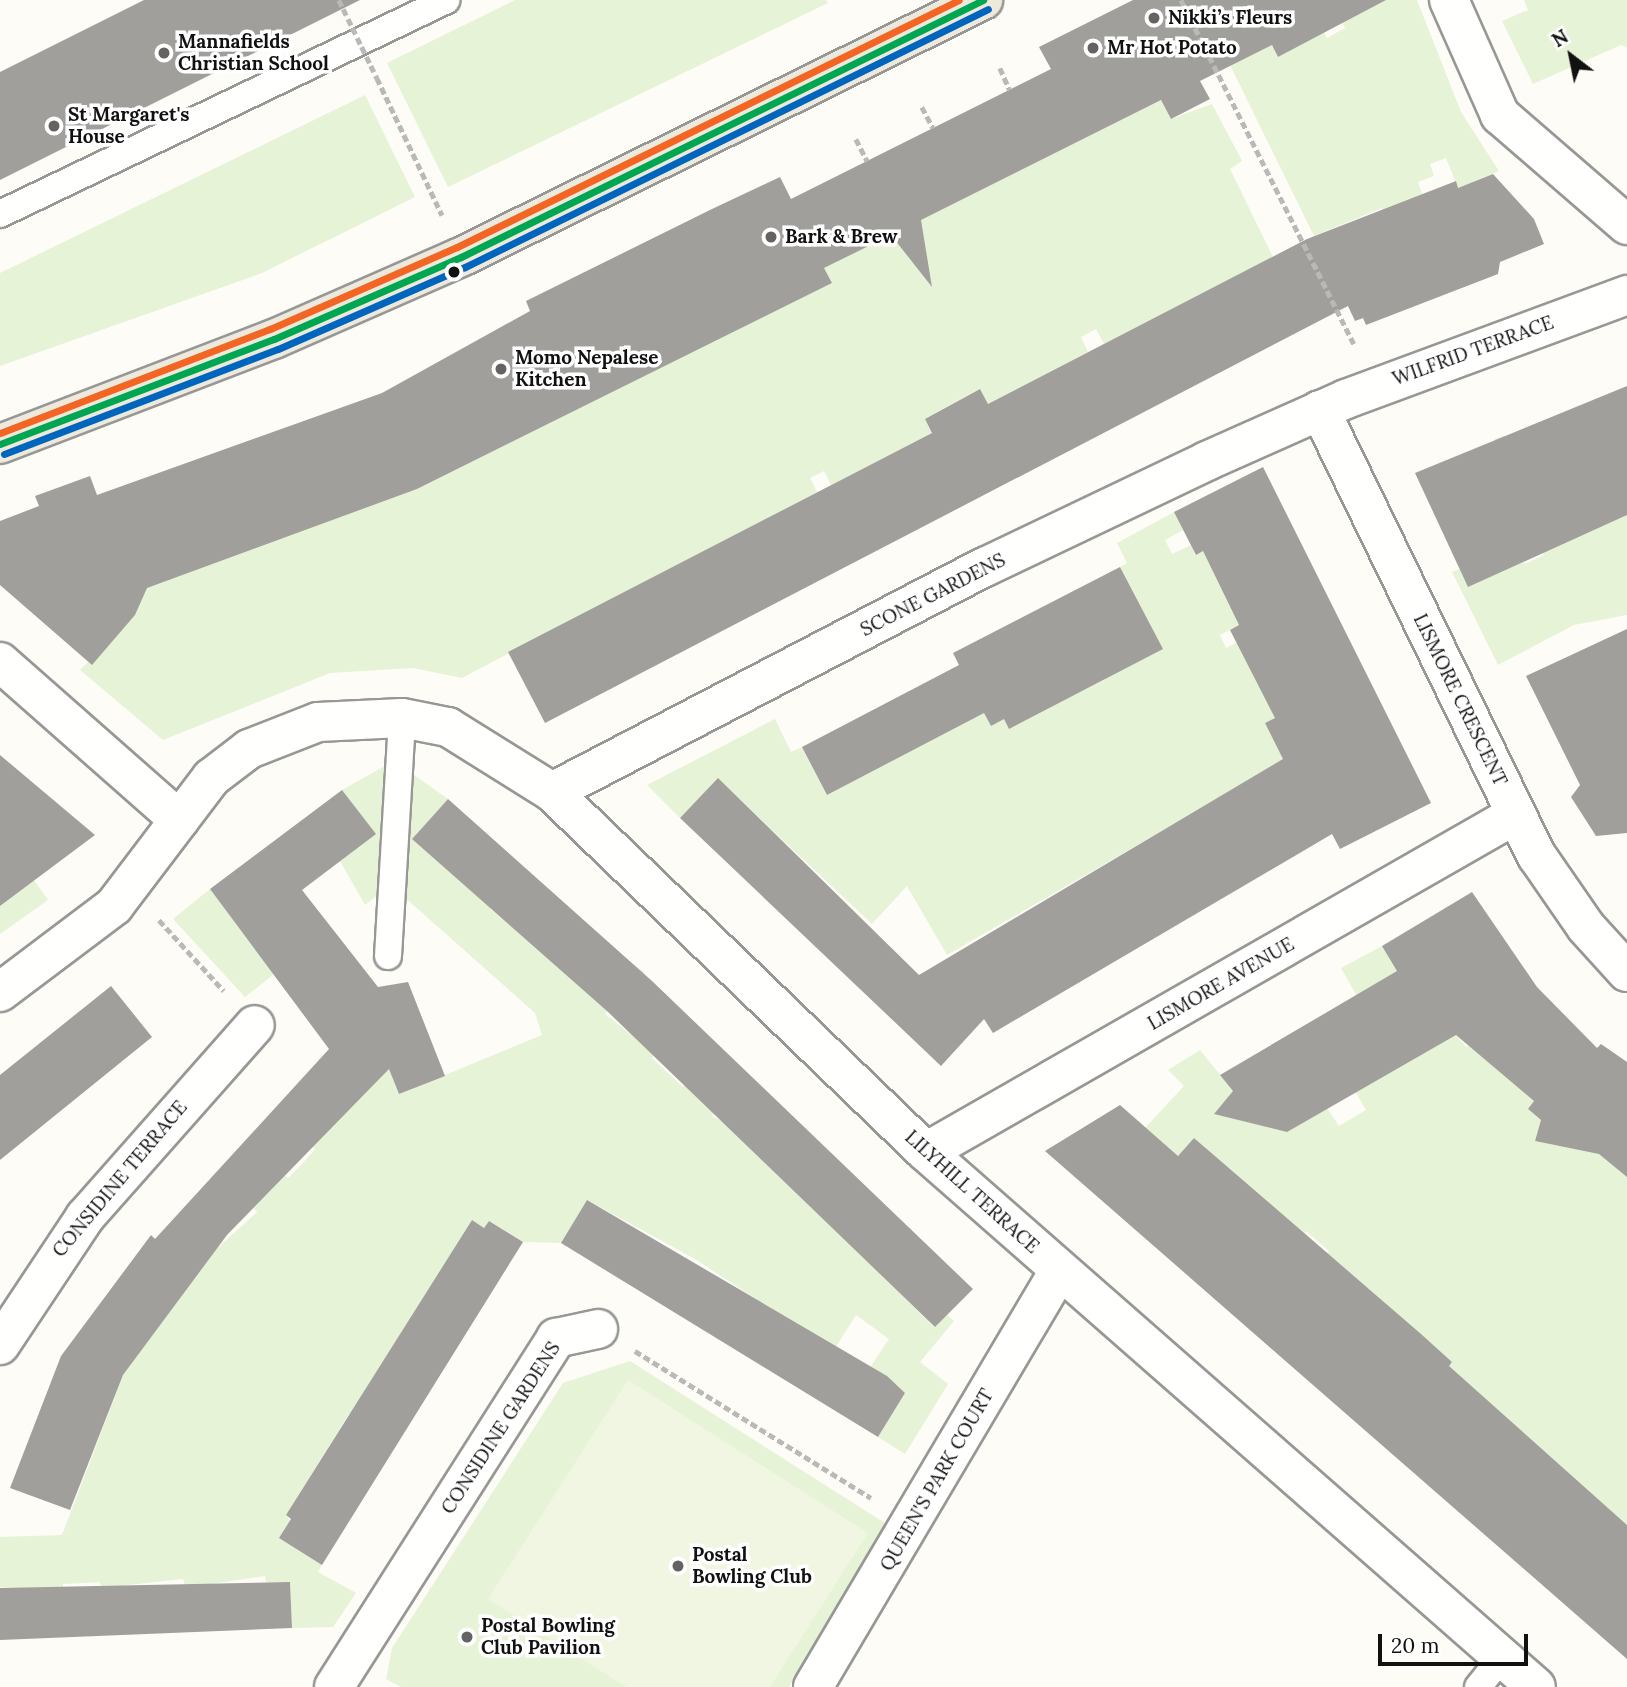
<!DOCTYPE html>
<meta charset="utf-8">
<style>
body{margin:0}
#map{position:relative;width:1627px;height:1687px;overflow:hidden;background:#fdfcf7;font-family:Lora,serif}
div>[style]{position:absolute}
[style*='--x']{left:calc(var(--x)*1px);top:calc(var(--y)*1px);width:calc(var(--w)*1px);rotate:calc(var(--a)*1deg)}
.green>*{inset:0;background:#e7f3d7}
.pitch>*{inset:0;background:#f0f6e1}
.building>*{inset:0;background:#a19f9c}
.path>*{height:4.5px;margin-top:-2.25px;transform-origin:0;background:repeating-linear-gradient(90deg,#b9b9b8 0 7px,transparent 0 10.5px)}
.roads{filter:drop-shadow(2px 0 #979795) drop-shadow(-2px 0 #979795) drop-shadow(0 2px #979795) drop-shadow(0 -2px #979795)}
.service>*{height:26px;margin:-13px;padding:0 13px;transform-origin:13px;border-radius:13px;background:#fffffe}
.minor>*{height:38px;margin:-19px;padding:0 19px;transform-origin:19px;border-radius:19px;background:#fffffe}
.primary>*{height:38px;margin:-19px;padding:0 19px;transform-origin:19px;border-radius:19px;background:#ede9dc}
.path-bridge>*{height:4.5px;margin-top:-2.25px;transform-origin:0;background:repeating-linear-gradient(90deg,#b9b9b8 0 7px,transparent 0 10.5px)}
.bus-1>*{height:7px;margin:-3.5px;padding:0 3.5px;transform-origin:3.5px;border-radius:3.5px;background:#00a651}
.bus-2>*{height:7px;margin:-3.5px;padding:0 3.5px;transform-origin:3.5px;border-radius:3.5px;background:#0065bd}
.bus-3>*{height:7px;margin:-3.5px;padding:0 3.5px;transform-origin:3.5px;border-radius:3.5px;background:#f26522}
.dots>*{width:19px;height:19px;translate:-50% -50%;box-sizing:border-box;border:4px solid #fff;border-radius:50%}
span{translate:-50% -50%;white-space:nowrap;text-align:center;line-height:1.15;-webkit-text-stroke:7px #fff;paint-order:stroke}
.poi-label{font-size:19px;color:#111;font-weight:700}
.left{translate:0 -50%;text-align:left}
.street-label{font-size:19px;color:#111}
.north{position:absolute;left:1536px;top:21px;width:70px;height:70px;-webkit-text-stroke:5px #fff;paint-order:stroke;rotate:328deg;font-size:19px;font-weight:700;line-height:28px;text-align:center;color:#111}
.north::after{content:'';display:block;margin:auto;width:24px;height:32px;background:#111;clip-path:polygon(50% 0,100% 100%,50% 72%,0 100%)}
.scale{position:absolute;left:1378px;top:1634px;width:150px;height:32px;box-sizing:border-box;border:4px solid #111;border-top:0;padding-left:9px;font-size:21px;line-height:24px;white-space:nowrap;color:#111;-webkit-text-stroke:5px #fff;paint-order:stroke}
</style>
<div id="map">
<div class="green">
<div style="clip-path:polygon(515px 0,826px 0,828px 3px,448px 187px,387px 63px)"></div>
<div style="clip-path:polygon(1366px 0,1417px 0,1461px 112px,1499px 171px,1458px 188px,1446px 158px,1430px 164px,1434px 176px,1418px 182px,1425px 202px,1403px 256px,1382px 208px,1314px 236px,1230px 65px,1272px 45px,1278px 57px,1288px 52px,1282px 39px,1318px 20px,1327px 38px,1345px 28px,1338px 12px)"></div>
<div style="clip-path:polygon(1524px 0,1627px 0,1627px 48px,1621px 45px,1533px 84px,1502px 21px,1528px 10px)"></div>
<div style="clip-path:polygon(365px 95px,415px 197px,262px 273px,0 366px,0 273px)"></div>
<div style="clip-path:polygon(1161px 100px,1171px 119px,1212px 104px,1242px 161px,1230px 169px,1273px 257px,1104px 344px,1096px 329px,1081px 337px,1088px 352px,988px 404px,980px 389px,964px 397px,925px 419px,932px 433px,831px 485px,824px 471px,810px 478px,817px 492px,462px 678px,413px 668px,330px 673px,163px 740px,80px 670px,135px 615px,132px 593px,417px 489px,832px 283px,824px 268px,894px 233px,911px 254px,916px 222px)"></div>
<div style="clip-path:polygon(1504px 436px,1548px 547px,1627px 515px,1627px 615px,1574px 625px,1498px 665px,1452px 572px,1460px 569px,1468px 586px,1516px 544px,1525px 564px,1544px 555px,1494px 439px)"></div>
<div style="clip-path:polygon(1176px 511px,1183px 530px,1165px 540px,1172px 554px,1191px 545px,1195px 555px,1203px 551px,1239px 625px,1220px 635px,1226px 648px,1246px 638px,1251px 671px,1284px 714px,1266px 723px,1290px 728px,1274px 841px,1283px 865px,1238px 787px,947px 955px,907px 886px,872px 924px,718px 779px,680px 818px,647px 785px,775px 719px,791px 752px,802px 747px,827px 795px,892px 761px,868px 715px,960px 667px,991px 726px,1070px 677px,1078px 693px,1104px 680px,1154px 633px,1120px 567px,1127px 563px,1117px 543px)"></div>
<div style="clip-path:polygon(392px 762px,379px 894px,365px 905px,340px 861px,373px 831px,342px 790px)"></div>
<div style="clip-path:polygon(414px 775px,448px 799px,416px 834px,494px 904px,490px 909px,601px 999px,633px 964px,644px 972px,605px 1014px,655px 1053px,652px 1058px,683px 1087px,687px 1083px,716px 1112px,712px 1116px,731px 1126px,934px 1327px,947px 1315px,954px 1321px,920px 1362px,948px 1384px,905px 1454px,878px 1437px,905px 1393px,871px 1366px,889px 1339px,856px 1315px,834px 1350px,695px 1259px,587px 1200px,561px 1243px,523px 1242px,489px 1221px,484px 1228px,472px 1220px,354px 1417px,349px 1414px,286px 1515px,322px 1565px,318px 1572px,356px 1593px,333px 1627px,292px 1628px,290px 1582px,266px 1582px,265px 1576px,205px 1585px,185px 1585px,183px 1579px,101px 1588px,100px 1582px,63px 1584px,63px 1590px,0 1587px,0 1537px,62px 1535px,127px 1365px,214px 1251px,257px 1212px,253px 1207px,283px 1174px,288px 1178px,302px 1164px,315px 1149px,310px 1144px,356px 1103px,382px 1050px,399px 1094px,542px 1035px,535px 1013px,401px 894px)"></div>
<div style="clip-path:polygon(34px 880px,48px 900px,0 934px,0 906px)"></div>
<div style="clip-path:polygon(210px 889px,241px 930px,306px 949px,245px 997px,173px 919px)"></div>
<div style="clip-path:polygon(1382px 946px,1466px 1047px,1476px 1039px,1537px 1097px,1528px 1109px,1541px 1120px,1535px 1141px,1554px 1145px,1561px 1124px,1627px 1173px,1627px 1525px,1489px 1402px,1435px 1382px,1452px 1362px,1430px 1342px,1375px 1330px,1393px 1310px,1368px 1288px,1310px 1273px,1329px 1251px,1306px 1231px,1287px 1253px,1190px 1167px,1206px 1148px,1194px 1138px,1178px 1156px,1145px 1128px,1184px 1086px,1168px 1070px,1200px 1050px,1235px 1093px,1327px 1108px,1339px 1126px,1366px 1110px,1355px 1091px,1397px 1067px,1341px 968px)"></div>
<div style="clip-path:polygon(630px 1361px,888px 1525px,789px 1687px,401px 1687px,386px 1679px,392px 1648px,563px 1383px)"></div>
</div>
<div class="pitch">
<div style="clip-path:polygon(628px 1380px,868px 1533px,770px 1687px,626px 1687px,488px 1599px)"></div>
</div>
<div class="building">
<div style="clip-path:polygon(144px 0,360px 0,0 180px,0 72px)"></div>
<div style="clip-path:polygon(1133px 0,1386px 0,1278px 57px,1272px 45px,1200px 81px,1210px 99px,1171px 119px,1161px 100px,921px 220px,932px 287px,891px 235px,824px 268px,832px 283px,417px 489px,147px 588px,135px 615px,92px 665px,0 585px,0 521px,39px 506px,35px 496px,90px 476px,97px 495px,382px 393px,530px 311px,526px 301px,712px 209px,780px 177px,791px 199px,1051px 69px,1039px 47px)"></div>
<div style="clip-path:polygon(1493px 174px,1534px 219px,1544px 244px,1500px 262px,1498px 274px,1366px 325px,1363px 318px,1355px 321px,1348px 306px,545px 723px,508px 652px,932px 433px,925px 419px,980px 389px,988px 404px,1307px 239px,1456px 181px,1458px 188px)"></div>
<div style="clip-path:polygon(1627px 386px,1627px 515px,1468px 587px,1415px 473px)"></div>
<div style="clip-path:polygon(1263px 467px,1431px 803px,1340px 849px,1332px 834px,993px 1033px,984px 1019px,941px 1066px,680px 818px,718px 778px,919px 975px,1283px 759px,1265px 723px,1275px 718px,1230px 630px,1239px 625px,1203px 551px,1196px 555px,1174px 512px)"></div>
<div style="clip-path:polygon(1120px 567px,1163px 649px,1009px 729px,1004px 719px,991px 726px,984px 713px,827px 795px,802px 747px,959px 665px,953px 653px)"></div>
<div style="clip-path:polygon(1627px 629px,1627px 833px,1596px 836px,1571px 797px,1580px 785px,1526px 676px)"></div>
<div style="clip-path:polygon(0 755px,95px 835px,0 906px)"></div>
<div style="clip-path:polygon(342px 790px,376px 834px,302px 890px,378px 987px,408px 982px,445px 1076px,399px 1094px,389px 1069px,227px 1235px,123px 1375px,70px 1510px,10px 1488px,61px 1356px,151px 1235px,155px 1239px,329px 1049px,210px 889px)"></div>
<div style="clip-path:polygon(448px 799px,652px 981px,973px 1289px,935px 1327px,607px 1011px,412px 839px)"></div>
<div style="clip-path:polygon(1472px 892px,1537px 987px,1597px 1048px,1601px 1044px,1627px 1062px,1627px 1177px,1599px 1154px,1535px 1141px,1541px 1120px,1528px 1109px,1534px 1101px,1456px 1035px,1287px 1132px,1214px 1114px,1233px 1091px,1220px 1075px,1397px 971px,1382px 946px)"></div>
<div style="clip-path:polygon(111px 986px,152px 1037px,0 1160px,0 1075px)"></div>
<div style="clip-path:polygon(1120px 1105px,1178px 1156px,1194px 1138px,1421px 1334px,1452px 1362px,1449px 1366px,1627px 1525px,1627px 1659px,1045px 1151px)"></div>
<div style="clip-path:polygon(587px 1200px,887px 1376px,905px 1393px,878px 1437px,561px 1243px)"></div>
<div style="clip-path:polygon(472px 1220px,484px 1228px,489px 1221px,523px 1242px,322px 1565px,279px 1538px,291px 1519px,286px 1515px)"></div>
<div style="clip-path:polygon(290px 1582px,292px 1628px,0 1640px,0 1588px)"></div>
</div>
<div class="path">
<div style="--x:1181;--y:0;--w:387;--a:63.3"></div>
<div style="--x:1000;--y:68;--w:24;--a:66"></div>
<div style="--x:377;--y:78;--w:152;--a:64.6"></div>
<div style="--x:922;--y:107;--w:24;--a:62"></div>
<div style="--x:856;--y:139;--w:25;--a:63"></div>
<div style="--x:159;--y:920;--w:96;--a:47.5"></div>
<div style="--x:635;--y:1351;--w:278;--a:31.9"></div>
</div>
<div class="roads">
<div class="service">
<div style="--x:0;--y:214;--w:495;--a:-25.6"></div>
<div style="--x:388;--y:956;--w:238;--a:-86.6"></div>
<div style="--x:1478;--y:1687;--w:38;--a:-51"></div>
</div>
<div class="minor">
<div style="--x:1449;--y:0;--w:126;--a:66.1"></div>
<div style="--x:1500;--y:115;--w:168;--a:40.9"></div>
<div style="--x:1320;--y:410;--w:496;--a:64.1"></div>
<div style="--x:1537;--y:856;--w:86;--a:55.4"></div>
<div style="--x:1586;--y:927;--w:61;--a:47.7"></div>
<div style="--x:0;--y:662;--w:239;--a:41.4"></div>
<div style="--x:552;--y:792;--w:488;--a:-27.5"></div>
<div style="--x:985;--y:567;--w:246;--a:-25.5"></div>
<div style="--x:1207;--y:461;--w:152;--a:-24"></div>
<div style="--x:1346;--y:399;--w:300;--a:-20.3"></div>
<div style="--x:0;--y:992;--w:143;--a:-37"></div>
<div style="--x:114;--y:906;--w:161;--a:-52.8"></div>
<div style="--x:211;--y:778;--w:48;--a:-37.3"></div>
<div style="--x:249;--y:749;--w:74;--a:-21.4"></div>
<div style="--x:318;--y:722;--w:84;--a:-2.7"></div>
<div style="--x:402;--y:718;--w:47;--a:11.1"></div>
<div style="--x:448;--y:727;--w:123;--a:32"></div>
<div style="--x:552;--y:792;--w:519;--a:43.91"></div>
<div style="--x:926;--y:1152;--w:811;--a:41.25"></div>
<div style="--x:926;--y:1152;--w:679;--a:-29.78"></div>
<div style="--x:0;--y:1345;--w:154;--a:-56.4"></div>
<div style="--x:85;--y:1217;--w:256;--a:-48.5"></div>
<div style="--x:334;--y:1687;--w:414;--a:-57.5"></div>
<div style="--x:556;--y:1338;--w:43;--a:-12.1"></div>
<div style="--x:813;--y:1687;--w:483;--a:-59.4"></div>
</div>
<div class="primary">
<div style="--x:0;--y:444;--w:293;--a:-21"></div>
<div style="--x:274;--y:339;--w:204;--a:-23.7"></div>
<div style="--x:461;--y:257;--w:582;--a:-26.21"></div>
</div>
</div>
<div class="path-bridge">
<div style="--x:339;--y:0;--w:87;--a:64"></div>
</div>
<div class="bus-1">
<div style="--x:0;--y:444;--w:293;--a:-21"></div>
<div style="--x:274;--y:339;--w:204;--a:-23.7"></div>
<div style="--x:461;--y:257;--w:582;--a:-26.21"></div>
</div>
<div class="bus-2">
<div style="--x:4;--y:454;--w:293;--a:-21"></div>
<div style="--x:278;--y:349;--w:204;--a:-23.7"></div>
<div style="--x:465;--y:267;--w:583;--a:-26.26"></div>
</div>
<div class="bus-3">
<div style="--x:0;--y:433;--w:289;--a:-21.1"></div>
<div style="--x:270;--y:329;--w:204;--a:-23.7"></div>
<div style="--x:457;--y:247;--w:559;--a:-26.2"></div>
</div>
<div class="dots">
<div style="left:1154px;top:18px;background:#646362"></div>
<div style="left:1093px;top:48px;background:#646362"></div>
<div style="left:164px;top:53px;background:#646362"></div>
<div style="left:54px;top:126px;background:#646362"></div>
<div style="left:771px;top:237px;background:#646362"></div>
<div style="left:454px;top:272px;background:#111"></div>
<div style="left:501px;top:369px;background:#646362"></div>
<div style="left:678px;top:1566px;background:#646362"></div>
<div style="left:467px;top:1637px;background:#646362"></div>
</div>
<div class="poi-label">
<span class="left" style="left:1168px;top:18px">Nikki’s Fleurs</span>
<span class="left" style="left:178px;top:53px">Mannafields<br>Christian School</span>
<span class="left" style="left:1107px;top:48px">Mr Hot Potato</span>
<span class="left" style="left:68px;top:126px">St Margaret's<br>House</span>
<span class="left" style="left:785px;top:237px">Bark &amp; Brew</span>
<span class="left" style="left:515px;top:369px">Momo Nepalese<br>Kitchen</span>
<span class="left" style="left:692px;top:1566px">Postal<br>Bowling Club</span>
<span class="left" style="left:481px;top:1637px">Postal Bowling<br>Club Pavilion</span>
</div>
<div class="street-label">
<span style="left:1473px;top:351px;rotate:-20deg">WILFRID TERRACE</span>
<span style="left:933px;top:595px;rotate:-27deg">SCONE GARDENS</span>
<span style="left:1460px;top:700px;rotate:64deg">LISMORE CRESCENT</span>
<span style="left:1221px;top:984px;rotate:-30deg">LISMORE AVENUE</span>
<span style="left:120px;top:1179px;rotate:-50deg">CONSIDINE TERRACE</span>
<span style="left:972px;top:1192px;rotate:42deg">LILYHILL TERRACE</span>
<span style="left:501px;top:1428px;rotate:-57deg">CONSIDINE GARDENS</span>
<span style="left:937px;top:1480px;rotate:-60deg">QUEEN'S PARK COURT</span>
</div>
<div class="north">N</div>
<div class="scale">20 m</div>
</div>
